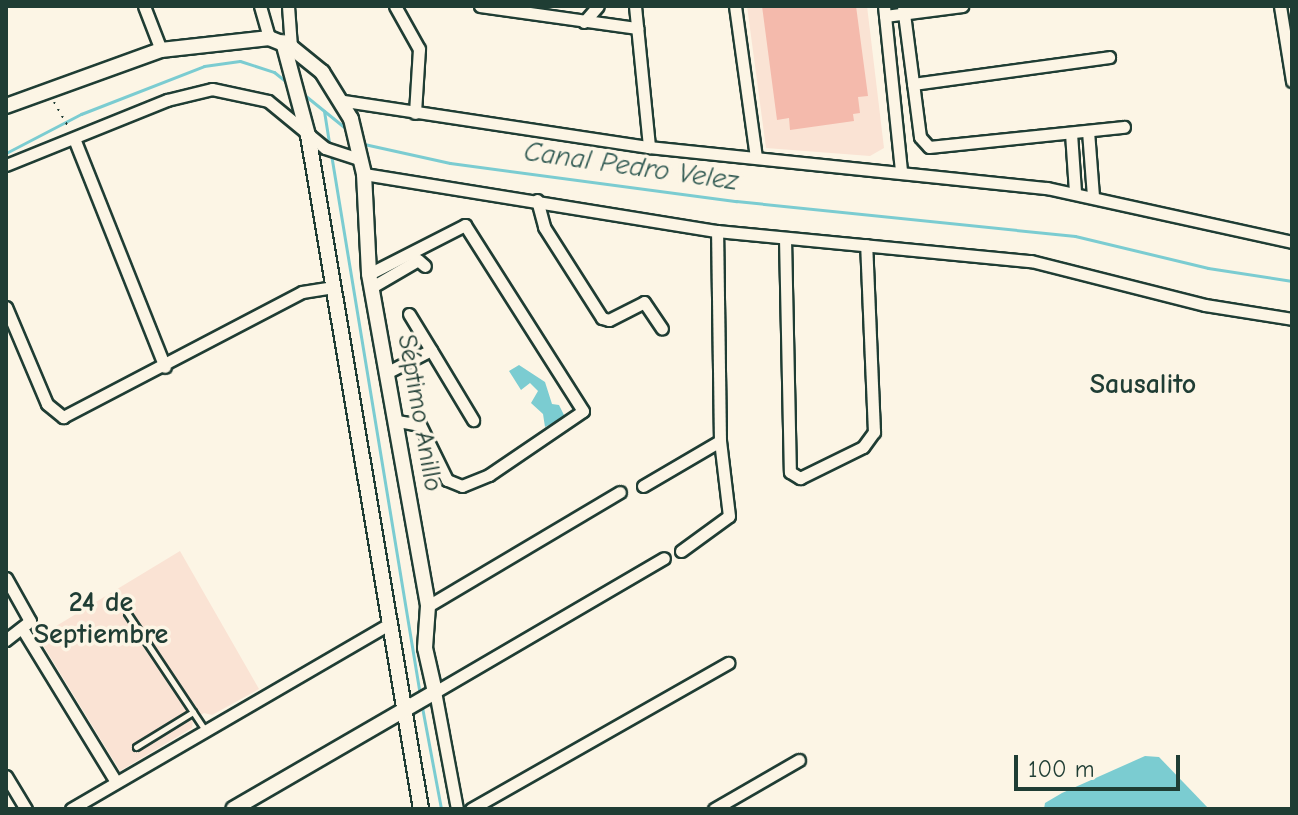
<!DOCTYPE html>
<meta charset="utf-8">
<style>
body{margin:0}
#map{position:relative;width:1298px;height:815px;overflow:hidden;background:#fcf5e5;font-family:"Comic Neue",sans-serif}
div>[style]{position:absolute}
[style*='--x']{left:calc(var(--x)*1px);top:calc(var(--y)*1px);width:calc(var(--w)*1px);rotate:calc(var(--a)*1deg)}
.built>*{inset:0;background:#fae3d4}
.water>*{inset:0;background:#7bccd1}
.stream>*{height:3px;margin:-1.5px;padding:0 1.5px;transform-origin:1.5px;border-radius:1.5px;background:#7bccd1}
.building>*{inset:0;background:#f4baac}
.path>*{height:2px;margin-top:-1px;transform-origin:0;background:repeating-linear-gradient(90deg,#1f3d34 0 2px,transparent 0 8px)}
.roads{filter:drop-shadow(2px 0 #1f3d34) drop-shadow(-2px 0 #1f3d34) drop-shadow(0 2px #1f3d34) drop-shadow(0 -2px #1f3d34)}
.service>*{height:5px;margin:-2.5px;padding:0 2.5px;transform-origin:2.5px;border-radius:2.5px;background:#fcf5e5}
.minor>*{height:11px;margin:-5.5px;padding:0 5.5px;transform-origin:5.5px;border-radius:5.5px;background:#fcf5e5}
.tertiary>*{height:14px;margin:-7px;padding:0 7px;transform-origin:7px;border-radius:7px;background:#fcf5e5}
span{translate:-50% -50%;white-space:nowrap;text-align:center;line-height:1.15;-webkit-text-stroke:7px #fcf5e5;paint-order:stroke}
.street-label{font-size:26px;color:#1f3d34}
.water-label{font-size:28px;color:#315a53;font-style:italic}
.neighbourhood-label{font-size:28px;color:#1f3d34;font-weight:700}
.frame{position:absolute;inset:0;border:8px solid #1f3d34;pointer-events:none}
.scale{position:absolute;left:1014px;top:755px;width:166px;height:36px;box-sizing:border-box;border:4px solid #1f3d34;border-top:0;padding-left:10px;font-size:24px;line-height:28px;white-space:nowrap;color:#1f3d34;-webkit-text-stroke:6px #fcf5e5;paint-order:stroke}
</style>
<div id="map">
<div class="built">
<div style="clip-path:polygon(747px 6px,867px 6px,884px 148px,870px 156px,766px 148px)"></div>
<div style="clip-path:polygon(180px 551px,259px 689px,212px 715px,204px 713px,193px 720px,192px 728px,120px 771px,38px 637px)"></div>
</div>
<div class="water">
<div style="clip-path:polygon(519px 365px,545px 382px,552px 404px,559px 405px,565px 417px,545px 427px,543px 414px,531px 403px,538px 391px,530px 383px,521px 390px,509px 371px)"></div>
<div style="clip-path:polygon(1145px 756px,1159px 757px,1209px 809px,1044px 809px,1045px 803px,1062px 793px)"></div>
</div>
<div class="stream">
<div style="--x:302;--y:93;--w:60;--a:39"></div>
<div style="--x:324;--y:111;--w:36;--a:81"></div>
<div style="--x:364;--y:144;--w:88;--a:12.5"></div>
<div style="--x:450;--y:163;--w:289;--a:7.6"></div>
<div style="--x:736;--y:201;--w:341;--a:5.9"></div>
<div style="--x:1075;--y:236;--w:137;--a:13.5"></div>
<div style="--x:1208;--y:268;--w:85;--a:8.8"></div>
<div style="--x:6;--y:153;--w:85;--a:-27.5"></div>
<div style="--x:81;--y:114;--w:132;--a:-21.3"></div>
<div style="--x:204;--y:66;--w:36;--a:-8"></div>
<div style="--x:240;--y:61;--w:36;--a:18"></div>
<div style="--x:274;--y:72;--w:19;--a:39"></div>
<div style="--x:331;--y:154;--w:548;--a:80.66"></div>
<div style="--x:422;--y:707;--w:104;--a:79.4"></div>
</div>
<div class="building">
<div style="clip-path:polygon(762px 6px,856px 6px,868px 96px,858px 97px,860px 113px,853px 114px,854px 121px,790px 130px,789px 118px,777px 120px)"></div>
</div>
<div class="path">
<div style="--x:54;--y:102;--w:30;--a:60"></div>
</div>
<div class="roads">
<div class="service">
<div style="--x:127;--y:613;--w:141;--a:56.3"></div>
<div style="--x:136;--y:747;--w:67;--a:-31.6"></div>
</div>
<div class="minor">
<div style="--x:144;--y:6;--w:47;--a:68.9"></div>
<div style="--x:260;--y:6;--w:33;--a:74"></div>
<div style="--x:288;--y:6;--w:41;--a:85.8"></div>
<div style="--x:395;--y:6;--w:49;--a:60.8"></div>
<div style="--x:419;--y:49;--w:64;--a:93.6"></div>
<div style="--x:480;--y:6;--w:159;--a:8"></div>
<div style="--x:635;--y:6;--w:142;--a:84.3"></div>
<div style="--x:735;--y:6;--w:152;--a:82.1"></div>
<div style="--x:884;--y:6;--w:165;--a:84.1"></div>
<div style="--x:903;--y:6;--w:132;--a:82.6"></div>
<div style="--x:920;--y:137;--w:13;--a:48"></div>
<div style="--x:929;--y:147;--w:196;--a:-5.9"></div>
<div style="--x:1280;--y:6;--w:76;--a:80.9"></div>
<div style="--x:885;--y:16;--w:78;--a:-7.4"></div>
<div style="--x:584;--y:22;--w:21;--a:-49"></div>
<div style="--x:913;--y:84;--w:198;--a:-7.8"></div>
<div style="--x:344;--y:101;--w:308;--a:8.6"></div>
<div style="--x:649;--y:147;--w:400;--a:5.9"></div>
<div style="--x:1047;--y:188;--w:251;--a:12.4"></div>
<div style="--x:1088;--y:131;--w:65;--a:85.6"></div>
<div style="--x:1071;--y:133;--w:59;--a:86.1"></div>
<div style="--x:75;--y:141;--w:243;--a:68.3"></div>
<div style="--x:6;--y:165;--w:174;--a:-22"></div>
<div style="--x:167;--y:100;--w:46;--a:-13.7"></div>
<div style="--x:212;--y:89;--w:57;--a:12.1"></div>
<div style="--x:268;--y:101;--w:74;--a:39.5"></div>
<div style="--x:325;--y:148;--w:38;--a:18"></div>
<div style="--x:364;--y:174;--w:358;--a:9.2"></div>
<div style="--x:717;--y:231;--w:315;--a:5.5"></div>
<div style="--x:1031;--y:261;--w:179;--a:14.2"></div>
<div style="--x:1205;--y:305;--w:88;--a:9.1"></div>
<div style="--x:537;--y:200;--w:28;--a:75"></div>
<div style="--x:544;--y:227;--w:108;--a:57.5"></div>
<div style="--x:602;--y:318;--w:7;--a:16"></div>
<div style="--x:609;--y:320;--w:39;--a:-27"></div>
<div style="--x:644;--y:302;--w:32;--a:56"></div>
<div style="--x:785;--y:238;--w:234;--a:88.8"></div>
<div style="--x:790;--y:472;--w:12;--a:31"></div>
<div style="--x:800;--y:478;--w:70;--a:-26.2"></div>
<div style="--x:863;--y:447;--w:19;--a:-54"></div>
<div style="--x:874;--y:432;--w:187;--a:-92.4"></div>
<div style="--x:369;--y:274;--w:108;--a:-27"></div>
<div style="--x:465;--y:225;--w:220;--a:57.6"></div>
<div style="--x:583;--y:411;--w:114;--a:145.8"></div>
<div style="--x:489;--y:475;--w:29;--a:158"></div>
<div style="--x:462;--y:486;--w:16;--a:-158"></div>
<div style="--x:447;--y:480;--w:61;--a:-116.1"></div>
<div style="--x:420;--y:425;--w:22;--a:-170"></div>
<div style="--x:372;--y:287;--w:53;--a:-30.4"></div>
<div style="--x:418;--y:260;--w:9;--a:41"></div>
<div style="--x:6;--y:307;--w:105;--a:67.1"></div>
<div style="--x:47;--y:404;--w:21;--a:39"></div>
<div style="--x:63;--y:417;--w:270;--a:-27.6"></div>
<div style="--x:302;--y:292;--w:32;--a:-9"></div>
<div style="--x:409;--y:314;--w:42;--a:58.6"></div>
<div style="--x:388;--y:372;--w:48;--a:-27.1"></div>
<div style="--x:431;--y:350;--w:82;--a:59"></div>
<div style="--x:643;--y:486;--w:89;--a:-30.3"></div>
<div style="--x:681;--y:551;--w:59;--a:-36.1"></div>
<div style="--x:729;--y:516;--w:76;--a:-96.8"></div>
<div style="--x:720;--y:441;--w:210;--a:-90.8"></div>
<div style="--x:6;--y:578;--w:49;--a:60.8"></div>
<div style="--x:30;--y:621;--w:31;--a:142"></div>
<div style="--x:428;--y:606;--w:223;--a:-30.7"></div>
<div style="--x:23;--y:630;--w:178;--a:58.5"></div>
<div style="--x:6;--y:776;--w:39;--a:59"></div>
<div style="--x:71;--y:809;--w:364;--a:-30.2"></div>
<div style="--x:457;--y:809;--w:119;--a:-100.6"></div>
<div style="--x:435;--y:692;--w:265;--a:-30.3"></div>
<div style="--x:471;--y:809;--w:296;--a:-29.6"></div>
<div style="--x:714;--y:809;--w:98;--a:-30"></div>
</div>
<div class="tertiary">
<div style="--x:283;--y:42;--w:96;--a:75"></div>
<div style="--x:308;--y:135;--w:683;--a:80.48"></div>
<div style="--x:6;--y:106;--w:165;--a:-19.9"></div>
<div style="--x:161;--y:50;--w:109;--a:-6.3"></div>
<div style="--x:269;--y:38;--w:24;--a:22"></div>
<div style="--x:291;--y:47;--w:40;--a:39"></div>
<div style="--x:322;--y:72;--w:55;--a:58.3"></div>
<div style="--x:351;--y:119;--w:57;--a:76.7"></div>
<div style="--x:364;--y:174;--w:100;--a:87.1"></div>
<div style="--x:369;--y:274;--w:337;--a:79.9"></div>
<div style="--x:428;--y:606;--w:42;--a:94.1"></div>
<div style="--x:425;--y:648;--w:45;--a:77.2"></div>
<div style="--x:435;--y:692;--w:233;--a:149.9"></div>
</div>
</div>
<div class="street-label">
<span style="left:419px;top:413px;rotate:80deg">Séptimo Anillo</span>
</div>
<div class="water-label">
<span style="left:631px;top:166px;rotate:8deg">Canal Pedro Velez</span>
</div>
<div class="neighbourhood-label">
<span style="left:1143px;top:384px">Sausalito</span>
<span style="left:101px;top:618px">24 de<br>Septiembre</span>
</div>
<div class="frame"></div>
<div class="scale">100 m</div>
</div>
